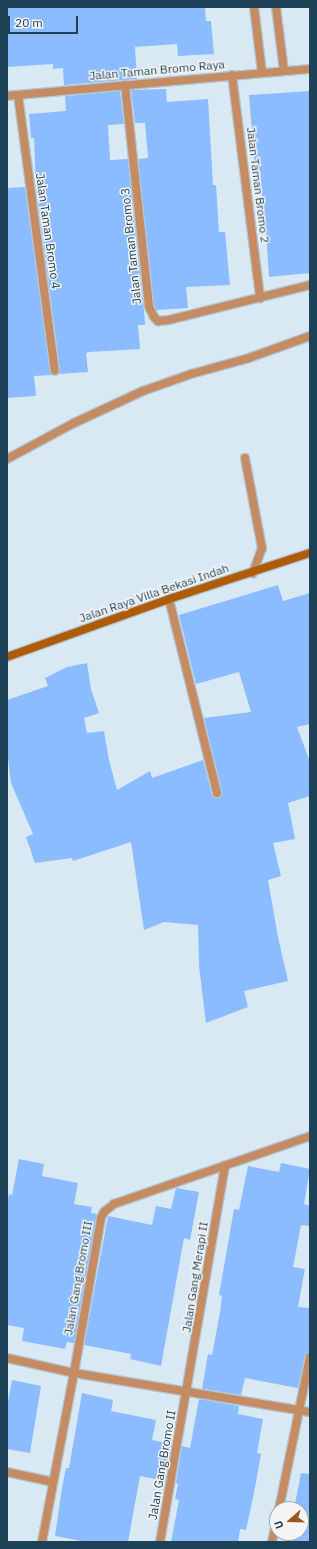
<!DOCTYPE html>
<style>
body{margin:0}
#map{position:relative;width:317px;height:1549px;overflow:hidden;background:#d9e9f4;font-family:"IBM Plex Sans",sans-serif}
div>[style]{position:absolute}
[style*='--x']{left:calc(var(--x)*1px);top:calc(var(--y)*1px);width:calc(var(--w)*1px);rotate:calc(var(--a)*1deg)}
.building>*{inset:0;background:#8abcff}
.roads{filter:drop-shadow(1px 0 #b3c7d4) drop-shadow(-1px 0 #b3c7d4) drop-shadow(0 1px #b3c7d4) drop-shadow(0 -1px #b3c7d4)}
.minor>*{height:8px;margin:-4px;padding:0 4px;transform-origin:4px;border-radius:4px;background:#c58c63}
.secondary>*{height:8px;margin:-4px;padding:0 4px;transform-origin:4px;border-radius:4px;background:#af5c08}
span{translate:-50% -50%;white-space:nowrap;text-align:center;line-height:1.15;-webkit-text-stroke:3px #f4f4f4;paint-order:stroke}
.street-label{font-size:12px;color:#1d4156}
.frame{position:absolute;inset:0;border:8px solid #1d4156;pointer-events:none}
.north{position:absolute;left:269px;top:1501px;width:40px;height:40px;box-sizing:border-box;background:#f4f4f4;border:1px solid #9eacb5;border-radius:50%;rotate:250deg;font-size:11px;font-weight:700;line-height:16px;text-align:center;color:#1d4156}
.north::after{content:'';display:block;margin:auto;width:14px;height:18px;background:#995823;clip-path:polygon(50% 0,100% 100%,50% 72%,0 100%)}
.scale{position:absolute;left:8px;top:16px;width:70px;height:18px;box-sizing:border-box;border:2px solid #1d4156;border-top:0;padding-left:5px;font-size:12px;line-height:14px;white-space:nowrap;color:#1d4156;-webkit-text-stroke:3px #f4f4f4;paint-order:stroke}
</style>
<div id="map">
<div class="building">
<div style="clip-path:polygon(7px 7px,205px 7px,206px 21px,211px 21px,214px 54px,178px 56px,177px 44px,135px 47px,137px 79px,64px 85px,63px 68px,53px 69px,53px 64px,7px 67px)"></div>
<div style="clip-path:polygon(166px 89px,167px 102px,208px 99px,213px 185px,216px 185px,219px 232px,225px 232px,230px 285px,186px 287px,188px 308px,156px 310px,154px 305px,138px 159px,148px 158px,145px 123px,135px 123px,131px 90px)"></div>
<div style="clip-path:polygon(120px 91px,124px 124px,108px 125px,110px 160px,128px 159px,144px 310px,145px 325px,138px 325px,140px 349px,89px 352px,86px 353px,88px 372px,59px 374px,60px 370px,36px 186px,34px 138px,31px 138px,29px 114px,66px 111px,65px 96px)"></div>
<div style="clip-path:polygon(310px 91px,310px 273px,269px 277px,266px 233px,261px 234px,259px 213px,263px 213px,260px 170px,255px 170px,249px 95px)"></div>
<div style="clip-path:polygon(25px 187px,51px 375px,34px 376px,36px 396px,7px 398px,7px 188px)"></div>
<div style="clip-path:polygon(278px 585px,283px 601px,310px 593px,310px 724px,297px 727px,310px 762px,310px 796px,288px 803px,295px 839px,273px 843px,281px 876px,268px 880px,278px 937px,288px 981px,244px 991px,248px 1007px,206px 1023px,199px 966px,198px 925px,164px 922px,144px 930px,131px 842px,73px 861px,72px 858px,35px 863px,26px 837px,33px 834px,11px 783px,7px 750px,7px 700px,48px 686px,45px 678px,67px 667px,87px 663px,91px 689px,99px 713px,84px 718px,87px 733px,104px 731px,109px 760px,117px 790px,150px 771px,152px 778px,203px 760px,212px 795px,215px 798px,219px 798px,222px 792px,204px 718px,251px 712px,239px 672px,196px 684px,179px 615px)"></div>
<div style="clip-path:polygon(19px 1159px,44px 1164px,42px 1176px,78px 1183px,74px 1204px,92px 1207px,91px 1213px,97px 1214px,74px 1343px,67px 1342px,65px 1349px,22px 1341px,24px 1328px,7px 1325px,7px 1204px,9px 1194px,12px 1195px)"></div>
<div style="clip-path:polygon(281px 1163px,310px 1169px,304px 1204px,310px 1206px,310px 1226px,301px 1225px,293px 1267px,305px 1269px,298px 1307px,310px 1308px,310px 1352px,305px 1356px,298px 1388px,245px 1378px,241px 1395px,202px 1389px,208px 1354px,212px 1355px,220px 1312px,222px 1296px,219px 1295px,234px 1209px,239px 1210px,248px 1166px,279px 1172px)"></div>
<div style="clip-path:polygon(176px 1188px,199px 1192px,190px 1240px,184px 1238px,161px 1366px,130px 1359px,131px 1354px,84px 1345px,108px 1216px,152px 1225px,156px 1206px,171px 1209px)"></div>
<div style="clip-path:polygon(12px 1380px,41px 1386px,30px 1453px,7px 1449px,7px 1407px)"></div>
<div style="clip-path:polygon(82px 1393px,113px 1400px,111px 1411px,156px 1420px,152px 1440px,171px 1444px,165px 1481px,140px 1476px,128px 1542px,87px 1542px,55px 1536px,62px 1488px,66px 1468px,69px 1468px)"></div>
<div style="clip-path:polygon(199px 1399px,239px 1406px,238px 1414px,263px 1419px,257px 1453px,261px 1454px,254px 1493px,246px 1530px,240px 1529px,238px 1542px,171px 1542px,179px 1500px,175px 1499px,178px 1484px,176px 1483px,182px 1446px,190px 1448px)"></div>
<div style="clip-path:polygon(301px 1473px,310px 1474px,310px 1542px,287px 1542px,289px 1533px,301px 1533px,301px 1509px,294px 1509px)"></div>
</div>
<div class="roads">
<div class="minor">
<div style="--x:254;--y:7;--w:65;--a:83"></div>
<div style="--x:276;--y:7;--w:64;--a:82.9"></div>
<div style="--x:232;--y:75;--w:225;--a:82.8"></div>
<div style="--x:125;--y:85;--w:223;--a:83.8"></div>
<div style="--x:149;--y:307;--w:11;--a:63"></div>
<div style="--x:154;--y:317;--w:6;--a:45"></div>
<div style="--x:158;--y:321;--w:11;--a:-5"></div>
<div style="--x:169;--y:320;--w:145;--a:-13.9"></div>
<div style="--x:18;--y:95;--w:278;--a:82.4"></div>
<div style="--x:7;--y:96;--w:304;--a:-5.1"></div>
<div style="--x:245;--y:458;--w:92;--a:79.3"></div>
<div style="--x:262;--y:548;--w:27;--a:110"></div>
<div style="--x:7;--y:459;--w:76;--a:-28.2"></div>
<div style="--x:74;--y:423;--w:76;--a:-24.9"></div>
<div style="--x:143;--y:391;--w:51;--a:-19.5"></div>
<div style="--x:191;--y:374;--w:60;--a:-15.4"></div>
<div style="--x:249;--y:358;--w:65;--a:-19.8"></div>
<div style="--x:169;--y:599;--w:200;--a:76.1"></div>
<div style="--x:7;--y:1358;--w:69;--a:12.6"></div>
<div style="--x:74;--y:1373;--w:239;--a:9.4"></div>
<div style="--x:7;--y:1472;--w:47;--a:12.3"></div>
<div style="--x:279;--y:1509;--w:155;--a:-78.5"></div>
<div style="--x:42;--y:1542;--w:172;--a:-79.3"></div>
<div style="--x:74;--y:1373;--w:157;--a:-80.1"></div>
<div style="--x:101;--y:1218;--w:7;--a:-63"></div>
<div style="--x:104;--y:1212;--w:13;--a:-39"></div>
<div style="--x:114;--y:1204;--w:207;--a:-19.1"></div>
<div style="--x:160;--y:1542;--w:382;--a:-80.2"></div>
<div style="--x:272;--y:1542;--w:25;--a:-78"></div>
</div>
<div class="secondary">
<div style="--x:7;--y:657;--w:172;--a:-19.7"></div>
<div style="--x:169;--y:599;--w:148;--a:-18.1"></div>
</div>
</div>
<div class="street-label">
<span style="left:157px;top:70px;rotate:-5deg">Jalan Taman Bromo Raya</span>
<span style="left:258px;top:185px;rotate:83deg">Jalan Taman Bromo 2</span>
<span style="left:48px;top:231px;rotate:82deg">Jalan Taman Bromo 4</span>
<span style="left:131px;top:246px;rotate:-96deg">Jalan Taman Bromo 3</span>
<span style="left:154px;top:593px;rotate:-19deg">Jalan Raya Villa Bekasi Indah</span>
<span style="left:195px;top:1277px;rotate:-81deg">Jalan Gang Merapi II</span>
<span style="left:78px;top:1278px;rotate:-80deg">Jalan Gang Bromo III</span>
<span style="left:162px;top:1465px;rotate:-80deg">Jalan Gang Bromo II</span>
</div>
<div class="frame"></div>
<div class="north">U</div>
<div class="scale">20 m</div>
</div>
